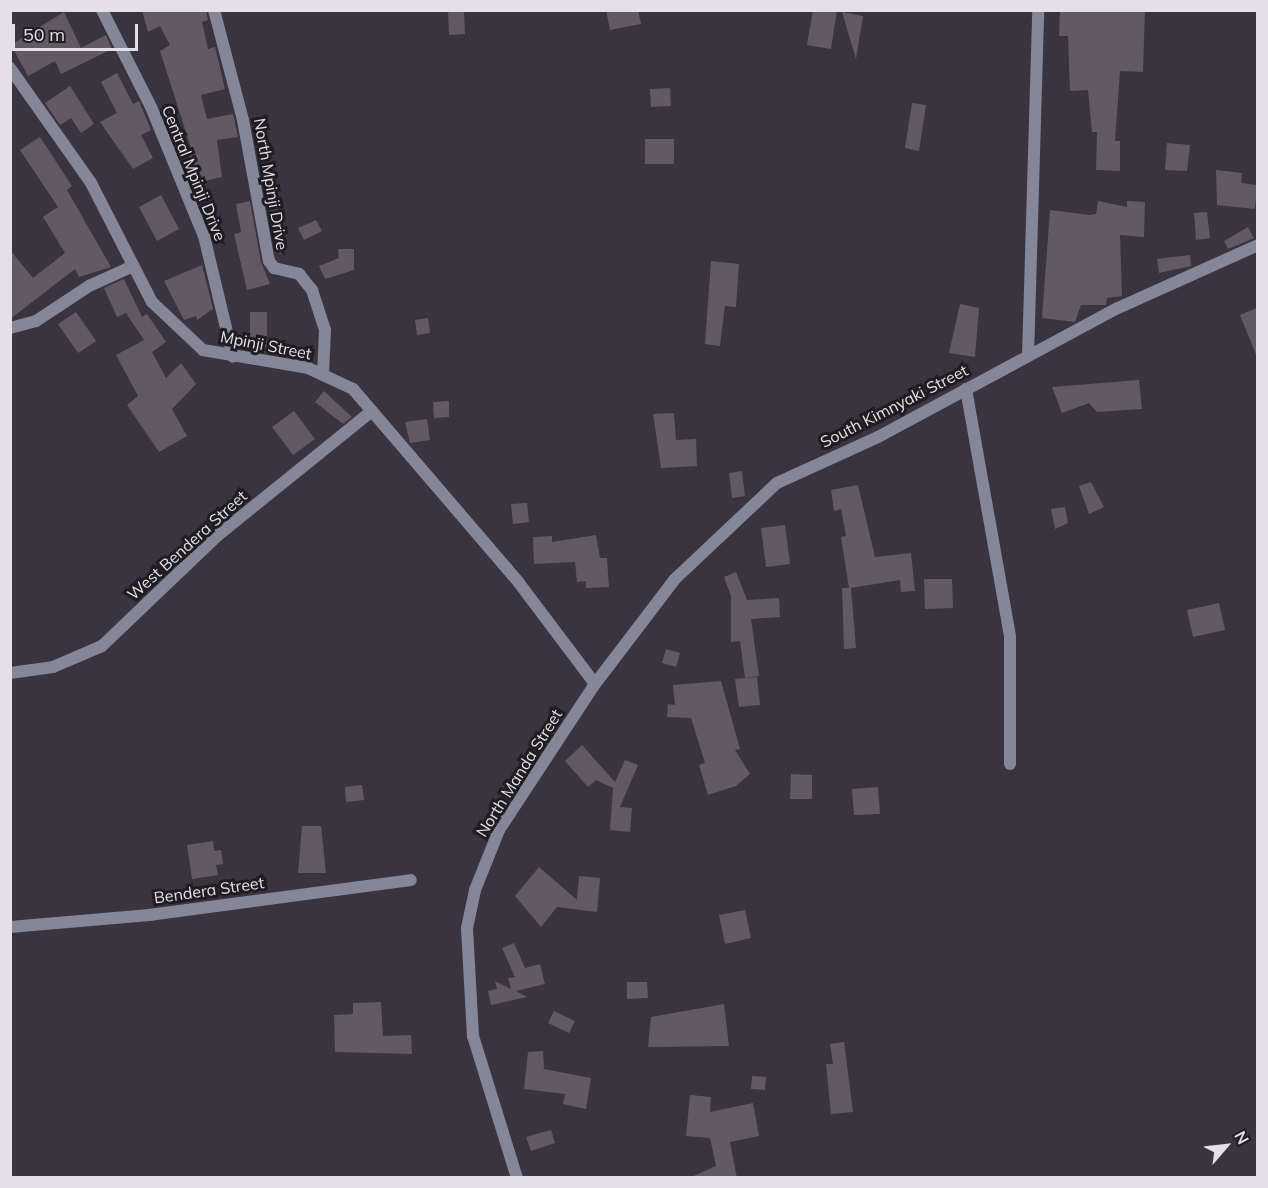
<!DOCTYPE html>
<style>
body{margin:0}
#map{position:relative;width:1268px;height:1188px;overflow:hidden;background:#393440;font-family:Mulish,sans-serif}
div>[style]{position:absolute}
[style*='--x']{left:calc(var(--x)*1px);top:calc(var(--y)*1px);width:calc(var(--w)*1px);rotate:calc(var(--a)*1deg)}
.building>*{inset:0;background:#635964}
.minor>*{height:12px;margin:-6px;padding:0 6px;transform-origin:6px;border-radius:6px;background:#858697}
span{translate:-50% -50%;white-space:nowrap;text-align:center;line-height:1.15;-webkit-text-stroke:6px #1f1d22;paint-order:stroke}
.street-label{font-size:16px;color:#e3e0e8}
.frame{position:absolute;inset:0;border:12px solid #e3e0e8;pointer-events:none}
.north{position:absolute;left:1196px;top:1116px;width:60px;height:60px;-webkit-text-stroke:4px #1f1d22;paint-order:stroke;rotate:62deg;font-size:16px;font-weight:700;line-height:24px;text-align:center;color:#e3e0e8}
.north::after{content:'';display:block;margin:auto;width:21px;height:27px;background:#e3e0e8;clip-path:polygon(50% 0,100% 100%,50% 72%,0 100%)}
.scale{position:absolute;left:12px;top:24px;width:126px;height:27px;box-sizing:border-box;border:3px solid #e3e0e8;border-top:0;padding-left:8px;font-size:18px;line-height:21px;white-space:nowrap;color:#e3e0e8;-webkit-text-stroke:4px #1f1d22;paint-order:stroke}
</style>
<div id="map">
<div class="building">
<div style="clip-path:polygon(142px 10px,206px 10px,208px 20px,202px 22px,208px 49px,215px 47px,225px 89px,201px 95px,207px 119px,233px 114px,238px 137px,217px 140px,222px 177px,200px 182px,197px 167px,192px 169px,188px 152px,192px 151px,160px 51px,170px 45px,160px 26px,148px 32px)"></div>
<div style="clip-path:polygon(448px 10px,464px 10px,465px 34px,449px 35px)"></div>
<div style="clip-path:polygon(606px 10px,638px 10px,641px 24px,610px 30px)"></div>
<div style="clip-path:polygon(813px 10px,837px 10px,831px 49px,807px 45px)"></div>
<div style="clip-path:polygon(1060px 10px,1145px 10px,1143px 72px,1120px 71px,1115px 141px,1120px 141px,1120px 171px,1096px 170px,1097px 132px,1092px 132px,1088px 90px,1070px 91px,1068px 36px,1059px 36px)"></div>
<div style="clip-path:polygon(64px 12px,81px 48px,106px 35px,112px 49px,61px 74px,55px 61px,28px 76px,11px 45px)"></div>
<div style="clip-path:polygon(842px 12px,863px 16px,856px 59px)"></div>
<div style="clip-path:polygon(117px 73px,133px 104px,139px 101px,151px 130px,141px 135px,153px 158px,133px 169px,100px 122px,117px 113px,101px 82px)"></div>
<div style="clip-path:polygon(70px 86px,94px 124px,81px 133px,71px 118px,60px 125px,45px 103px)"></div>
<div style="clip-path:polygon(670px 88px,671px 106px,651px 107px,650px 89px)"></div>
<div style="clip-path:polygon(912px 103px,926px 105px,919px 151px,905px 148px)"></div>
<div style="clip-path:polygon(40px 137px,72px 186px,67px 190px,111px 267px,79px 277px,75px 269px,10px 319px,10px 250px,33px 278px,65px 253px,43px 217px,58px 207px,20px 150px)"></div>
<div style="clip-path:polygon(645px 139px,674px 139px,674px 164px,645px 164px)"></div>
<div style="clip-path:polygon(1167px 143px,1190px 145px,1187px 171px,1165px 170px)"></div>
<div style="clip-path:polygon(1216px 170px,1242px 173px,1241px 183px,1257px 185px,1255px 209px,1217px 205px)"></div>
<div style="clip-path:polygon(161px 195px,179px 229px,157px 241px,139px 207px)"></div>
<div style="clip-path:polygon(250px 201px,261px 262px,270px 284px,247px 290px,234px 234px,241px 232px,236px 204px)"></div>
<div style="clip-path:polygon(1098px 201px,1127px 207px,1127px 201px,1145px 202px,1144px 237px,1120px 235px,1122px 296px,1107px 298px,1106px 305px,1081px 305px,1075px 322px,1042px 318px,1050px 210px,1090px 215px,1096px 214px)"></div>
<div style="clip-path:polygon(278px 208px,283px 217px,281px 254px,276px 253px,268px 212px)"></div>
<div style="clip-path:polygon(1207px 212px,1210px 238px,1196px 240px,1194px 213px)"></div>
<div style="clip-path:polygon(316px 220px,322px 231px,304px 240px,298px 228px)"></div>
<div style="clip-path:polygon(1248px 227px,1254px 238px,1228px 249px,1224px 241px)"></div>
<div style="clip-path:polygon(338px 249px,354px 249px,354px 270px,325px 279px,319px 266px,339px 258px)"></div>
<div style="clip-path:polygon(1190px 255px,1191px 266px,1159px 273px,1157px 259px)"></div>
<div style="clip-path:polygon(711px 261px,739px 264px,736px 307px,725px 306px,720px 346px,705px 344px)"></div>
<div style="clip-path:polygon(202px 265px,213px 309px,197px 320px,196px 316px,184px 320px,164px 281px)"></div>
<div style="clip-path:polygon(124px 279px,142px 317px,147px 314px,166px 342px,152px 352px,166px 378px,181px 363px,196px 384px,172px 409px,187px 436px,159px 452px,127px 405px,138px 396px,116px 355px,144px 340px,126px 313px,117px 317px,104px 288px)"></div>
<div style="clip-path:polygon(960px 304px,979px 308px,975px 357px,949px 353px)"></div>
<div style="clip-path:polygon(1257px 308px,1257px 357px,1240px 315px)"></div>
<div style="clip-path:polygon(76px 312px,96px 341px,78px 353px,58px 324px)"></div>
<div style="clip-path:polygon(250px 312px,267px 312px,267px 353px,238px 343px,237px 337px,250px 337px)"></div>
<div style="clip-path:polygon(428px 318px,430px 333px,417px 335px,415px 320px)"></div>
<div style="clip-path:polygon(1139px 380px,1142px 409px,1097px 412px,1089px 403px,1062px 413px,1052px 387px)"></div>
<div style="clip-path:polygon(324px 391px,352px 417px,343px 424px,315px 402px)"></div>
<div style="clip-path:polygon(449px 401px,449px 417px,434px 418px,433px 402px)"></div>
<div style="clip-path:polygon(294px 411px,315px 439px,293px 455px,272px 427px)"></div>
<div style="clip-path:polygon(674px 413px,676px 440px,696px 439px,697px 466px,661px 468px,653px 414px)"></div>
<div style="clip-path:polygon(427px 419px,430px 440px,410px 443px,405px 422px)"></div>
<div style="clip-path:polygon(742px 471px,745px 496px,732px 498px,729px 473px)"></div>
<div style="clip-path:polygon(1091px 482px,1104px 507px,1089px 514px,1079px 486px)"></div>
<div style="clip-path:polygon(858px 485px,875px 557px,911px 553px,915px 591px,901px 592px,900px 580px,851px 588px,856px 648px,844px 649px,842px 588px,849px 588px,841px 537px,846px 536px,841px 509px,834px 511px,831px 490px)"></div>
<div style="clip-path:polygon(527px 503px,529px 522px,513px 524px,511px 504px)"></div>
<div style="clip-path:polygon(1065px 507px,1068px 523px,1055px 529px,1051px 509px)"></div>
<div style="clip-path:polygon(785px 525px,790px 564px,766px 567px,761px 528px)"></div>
<div style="clip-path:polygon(596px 535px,600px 558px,607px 558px,609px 587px,586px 588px,586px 581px,577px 582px,575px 562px,534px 564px,533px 537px,552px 536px,552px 542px)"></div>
<div style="clip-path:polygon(736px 572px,747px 600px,779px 598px,780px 617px,751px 619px,759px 676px,745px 678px,740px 641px,731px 642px,731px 596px,724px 577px)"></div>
<div style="clip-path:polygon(924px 579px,952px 579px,953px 608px,925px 609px)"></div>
<div style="clip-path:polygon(1219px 603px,1225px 630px,1193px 637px,1187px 610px)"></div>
<div style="clip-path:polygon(666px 649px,680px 653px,676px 667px,662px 663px)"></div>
<div style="clip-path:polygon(757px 677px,760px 705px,739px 707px,735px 679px)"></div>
<div style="clip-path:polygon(721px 681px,740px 749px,735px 750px,750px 774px,736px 786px,708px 795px,699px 765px,705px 763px,691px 718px,667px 717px,668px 704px,675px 705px,673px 685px)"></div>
<div style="clip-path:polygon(582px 745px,615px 782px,625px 760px,638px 765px,620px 807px,632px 808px,630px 832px,610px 830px,613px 788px,596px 780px,588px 787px,565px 761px)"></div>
<div style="clip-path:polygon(791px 774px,812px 775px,812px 799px,790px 799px)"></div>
<div style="clip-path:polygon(362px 785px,364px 800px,346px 802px,345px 787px)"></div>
<div style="clip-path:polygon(878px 787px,880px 814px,854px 815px,852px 789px)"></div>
<div style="clip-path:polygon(302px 826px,321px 826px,326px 873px,298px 873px)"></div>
<div style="clip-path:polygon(213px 841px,214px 851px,221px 850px,223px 864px,216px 865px,218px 875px,192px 879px,187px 845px)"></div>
<div style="clip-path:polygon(539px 867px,577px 900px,579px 876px,600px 878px,597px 912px,557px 907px,541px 927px,515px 896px)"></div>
<div style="clip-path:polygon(745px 910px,751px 938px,725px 944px,719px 915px)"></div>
<div style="clip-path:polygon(514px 943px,525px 968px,540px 964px,545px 984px,516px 991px,527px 997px,491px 1005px,488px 991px,497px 989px,495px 981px,511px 989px,508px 978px,515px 977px,502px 948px)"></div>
<div style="clip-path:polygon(627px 982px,647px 982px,648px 998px,627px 999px)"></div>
<div style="clip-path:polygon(381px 1002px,383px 1036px,411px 1035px,412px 1054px,335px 1052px,334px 1015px,353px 1014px,353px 1003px)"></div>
<div style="clip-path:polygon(724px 1004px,729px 1046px,648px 1047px,651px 1017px)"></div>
<div style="clip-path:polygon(554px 1011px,575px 1021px,569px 1033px,548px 1023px)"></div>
<div style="clip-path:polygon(844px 1042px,853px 1112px,831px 1114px,826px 1064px,833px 1064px,830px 1044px)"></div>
<div style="clip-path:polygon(543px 1051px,544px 1069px,591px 1078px,586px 1109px,563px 1104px,565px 1094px,524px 1089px,528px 1052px)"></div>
<div style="clip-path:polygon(752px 1076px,766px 1077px,765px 1090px,751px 1089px)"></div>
<div style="clip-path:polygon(690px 1095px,711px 1097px,710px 1112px,753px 1103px,759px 1136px,730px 1142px,737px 1178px,689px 1178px,716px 1166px,710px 1138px,686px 1136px)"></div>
<div style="clip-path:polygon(551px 1130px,555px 1143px,531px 1151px,526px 1137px)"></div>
</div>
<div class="minor">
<div style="--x:102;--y:10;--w:109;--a:63.2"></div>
<div style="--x:151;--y:107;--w:139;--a:67.7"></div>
<div style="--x:204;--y:236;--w:124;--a:76.5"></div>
<div style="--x:214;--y:10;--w:114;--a:75.2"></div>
<div style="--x:243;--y:120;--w:143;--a:79.6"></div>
<div style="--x:269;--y:261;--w:9;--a:54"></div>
<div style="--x:274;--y:268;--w:26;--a:13"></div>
<div style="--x:299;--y:274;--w:21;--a:51"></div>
<div style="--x:312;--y:290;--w:42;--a:72"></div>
<div style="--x:325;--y:330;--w:44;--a:92.6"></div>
<div style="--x:10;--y:68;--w:141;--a:54.8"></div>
<div style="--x:91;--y:183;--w:134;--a:62.9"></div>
<div style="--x:152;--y:302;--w:70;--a:43.3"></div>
<div style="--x:203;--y:350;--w:107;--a:9.7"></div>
<div style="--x:308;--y:368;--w:50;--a:25"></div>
<div style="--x:353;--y:389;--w:255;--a:49.4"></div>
<div style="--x:519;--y:583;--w:126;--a:53"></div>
<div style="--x:10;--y:328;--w:27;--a:-15"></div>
<div style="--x:36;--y:321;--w:64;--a:-33.4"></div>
<div style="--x:89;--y:286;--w:46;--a:-24.3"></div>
<div style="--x:1028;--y:356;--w:346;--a:-88.3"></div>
<div style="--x:966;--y:389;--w:252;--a:79.9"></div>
<div style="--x:1010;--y:637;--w:127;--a:90"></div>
<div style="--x:10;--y:673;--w:43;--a:-7.9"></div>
<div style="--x:53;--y:667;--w:53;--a:-23.2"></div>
<div style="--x:102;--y:646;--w:159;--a:-43.7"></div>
<div style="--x:217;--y:536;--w:199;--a:-38.9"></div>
<div style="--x:10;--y:927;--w:140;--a:-4.9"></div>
<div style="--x:149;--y:915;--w:264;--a:-7.6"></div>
<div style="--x:517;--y:1178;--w:149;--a:-107.2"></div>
<div style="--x:473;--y:1036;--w:108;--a:-93.2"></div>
<div style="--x:467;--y:928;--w:39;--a:-78"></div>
<div style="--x:475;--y:890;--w:65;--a:-68.2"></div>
<div style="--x:499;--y:830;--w:175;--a:-56.7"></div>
<div style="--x:595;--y:684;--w:132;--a:-52.7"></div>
<div style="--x:675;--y:579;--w:140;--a:-43.3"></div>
<div style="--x:777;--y:483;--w:111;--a:-24.5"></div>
<div style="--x:878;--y:437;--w:272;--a:-28.3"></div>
<div style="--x:1118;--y:308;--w:154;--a:-24.2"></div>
</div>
<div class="street-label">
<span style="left:194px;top:173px;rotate:68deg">Central Mpinji Drive</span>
<span style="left:271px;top:184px;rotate:80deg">North Mpinji Drive</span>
<span style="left:266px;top:345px;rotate:11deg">Mpinji Street</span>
<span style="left:894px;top:406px;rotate:-27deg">South Kimnyaki Street</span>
<span style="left:187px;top:545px;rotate:-42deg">West Bendera Street</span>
<span style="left:519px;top:773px;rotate:-58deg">North Manda Street</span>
<span style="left:209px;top:890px;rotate:-8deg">Bendera Street</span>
</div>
<div class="frame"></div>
<div class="north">N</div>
<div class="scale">50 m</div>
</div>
